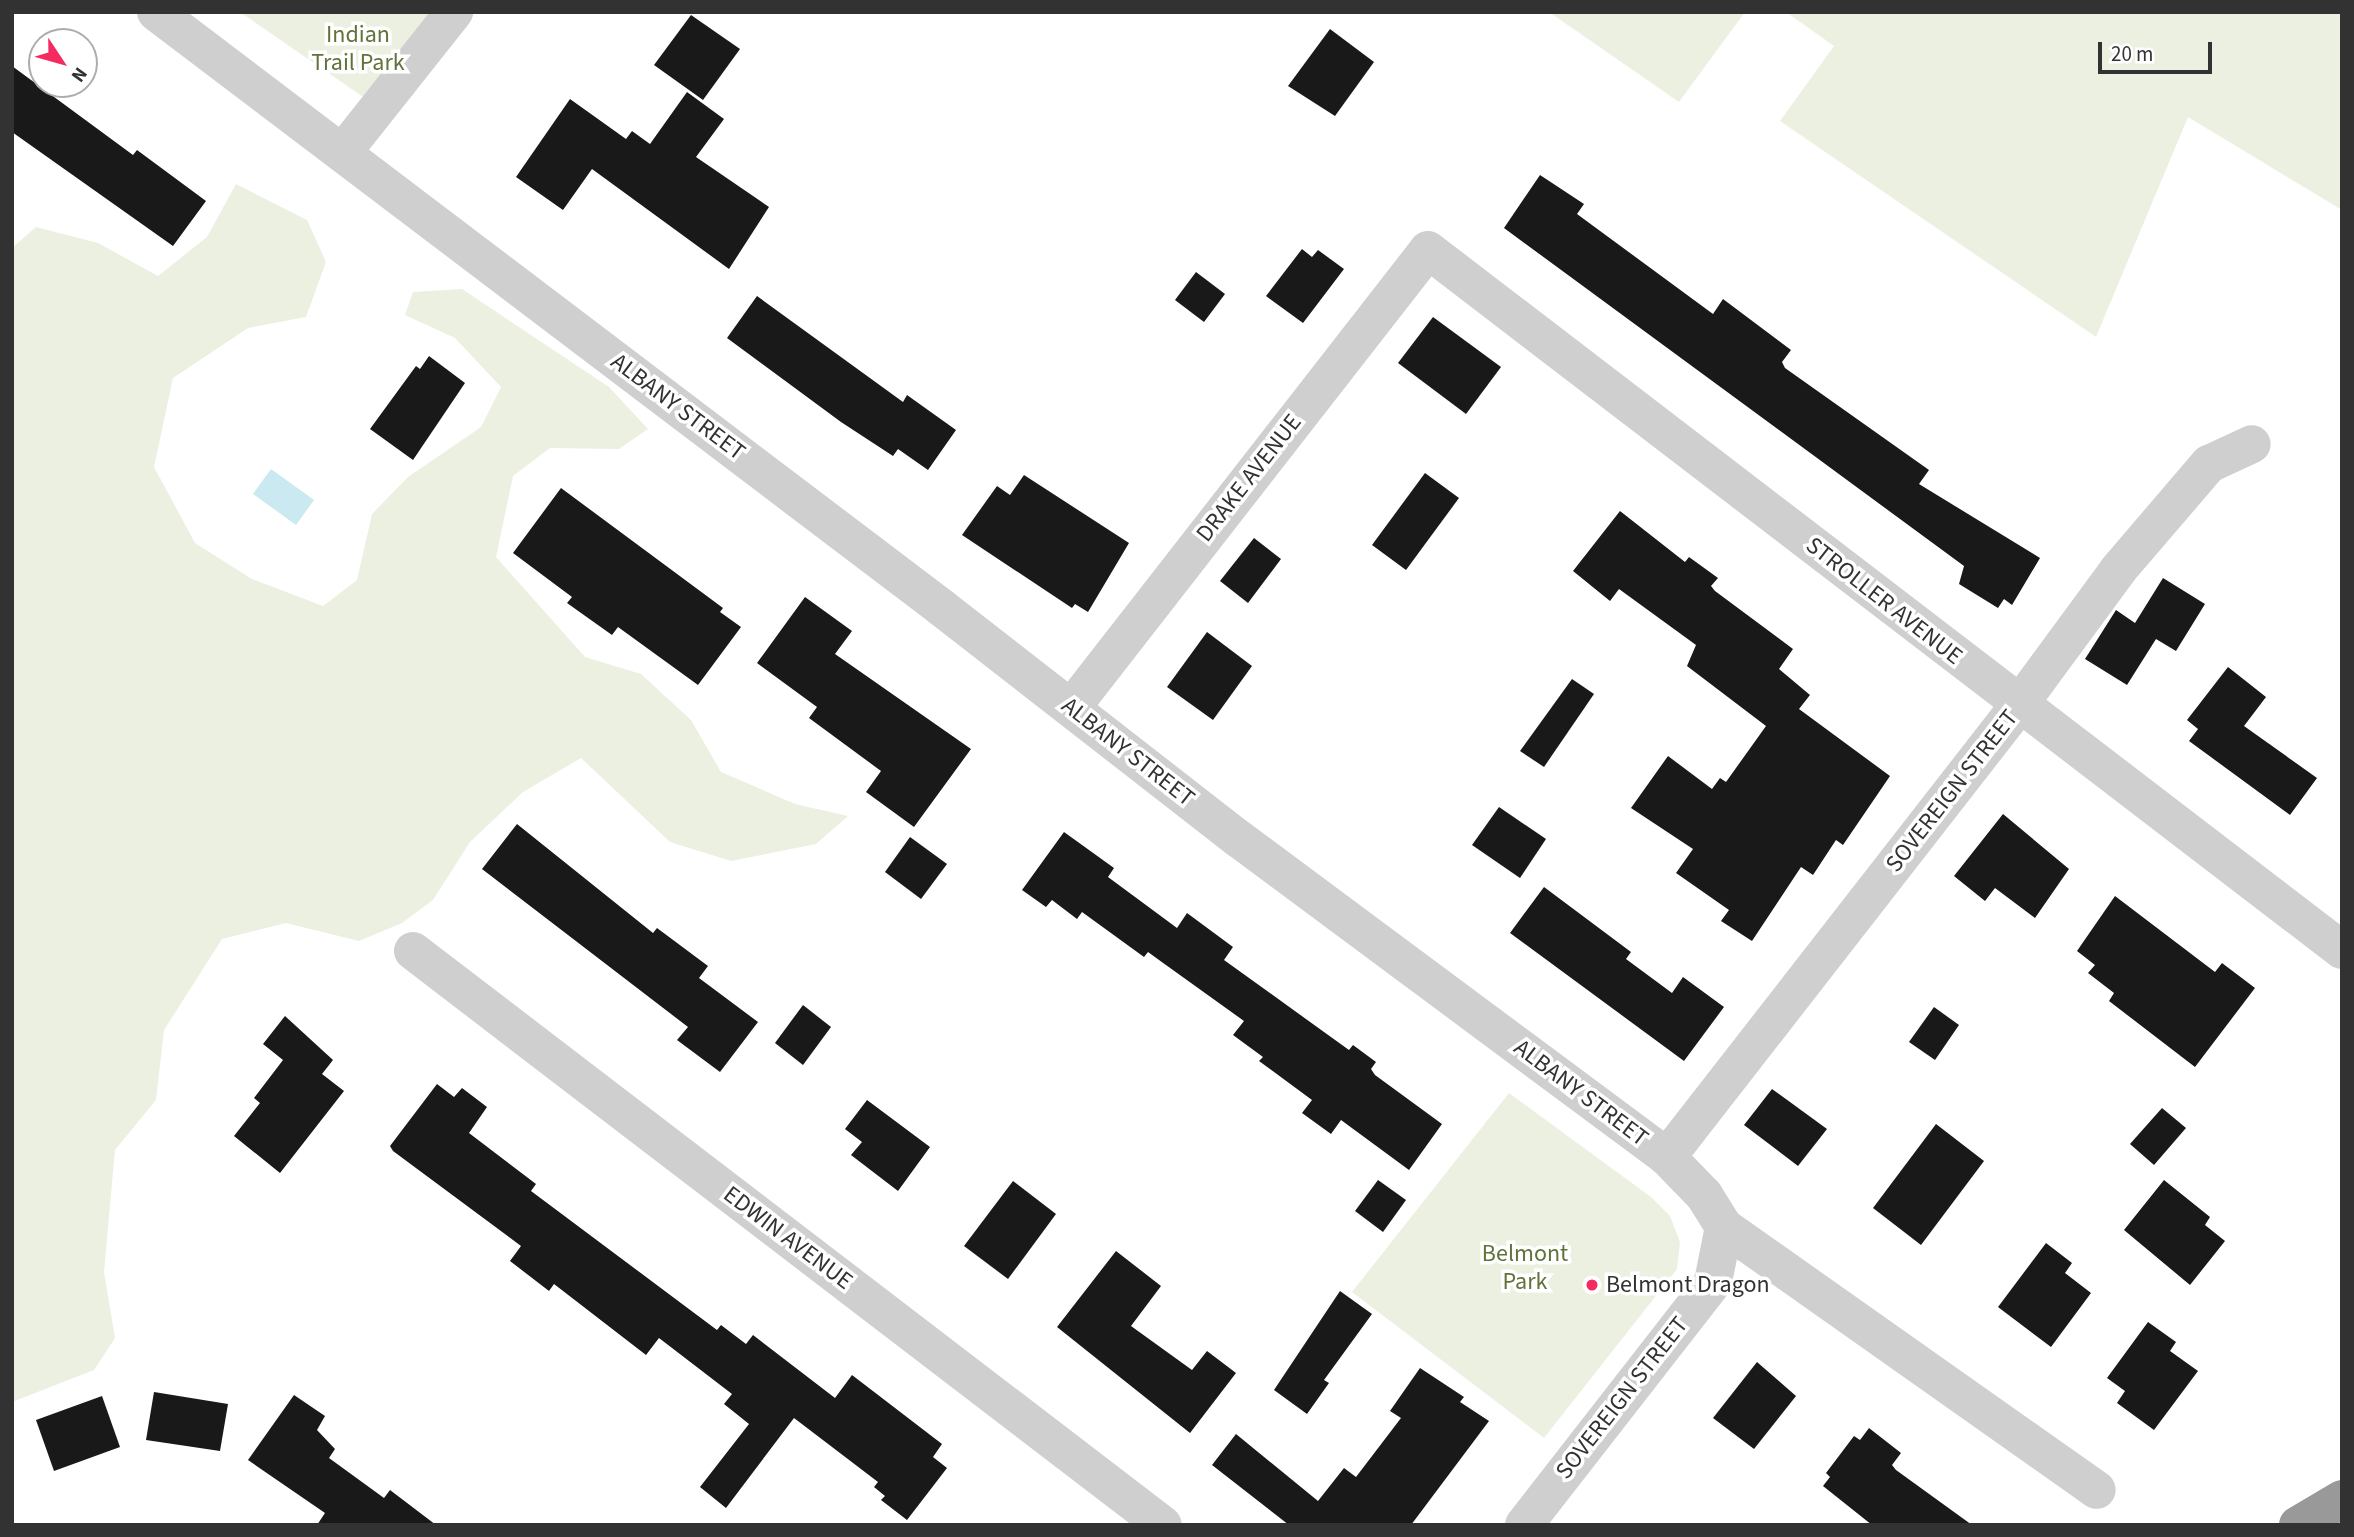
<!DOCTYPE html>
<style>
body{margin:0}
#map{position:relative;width:2354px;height:1537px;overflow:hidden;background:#fff;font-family:"Source Sans 3",sans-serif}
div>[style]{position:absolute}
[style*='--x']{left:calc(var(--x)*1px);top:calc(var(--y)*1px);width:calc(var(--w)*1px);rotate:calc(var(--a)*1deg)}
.green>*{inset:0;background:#ecf0e0}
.water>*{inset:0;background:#cbe9f0}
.building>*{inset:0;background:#191919}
.minor>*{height:38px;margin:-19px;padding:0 19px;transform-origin:19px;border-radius:19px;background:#cfcfcf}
.highway>*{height:38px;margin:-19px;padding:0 19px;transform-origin:19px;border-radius:19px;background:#999}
.dots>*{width:19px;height:19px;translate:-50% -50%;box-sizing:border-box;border:4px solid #fff;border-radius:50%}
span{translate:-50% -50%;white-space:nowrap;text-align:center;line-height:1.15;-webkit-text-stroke:7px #fff;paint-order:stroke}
.park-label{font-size:24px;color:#60733b}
.street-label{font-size:24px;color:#323232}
.poi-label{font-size:24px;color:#323232}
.left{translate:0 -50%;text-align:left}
.frame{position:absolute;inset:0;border:14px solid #323232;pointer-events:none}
.north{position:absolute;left:28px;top:28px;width:70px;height:70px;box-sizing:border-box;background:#fff;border:2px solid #adadad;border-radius:50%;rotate:126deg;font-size:19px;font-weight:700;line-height:28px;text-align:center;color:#323232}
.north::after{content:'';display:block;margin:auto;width:24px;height:32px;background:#f42a61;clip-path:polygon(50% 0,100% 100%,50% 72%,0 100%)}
.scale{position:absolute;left:2098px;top:42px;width:114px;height:32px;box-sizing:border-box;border:4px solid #323232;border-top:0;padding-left:9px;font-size:21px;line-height:24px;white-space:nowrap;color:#323232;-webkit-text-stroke:5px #fff;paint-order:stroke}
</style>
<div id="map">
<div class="green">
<div style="clip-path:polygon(240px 12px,433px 12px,366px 99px)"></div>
<div style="clip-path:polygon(1549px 12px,1745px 12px,1679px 102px)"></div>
<div style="clip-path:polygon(1786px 12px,2342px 12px,2342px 210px,2188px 117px,2096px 337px,1780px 121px,1834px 46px)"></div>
<div style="clip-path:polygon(236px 184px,307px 220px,326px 262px,306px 317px,248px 328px,173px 378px,154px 467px,195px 543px,252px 579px,323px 606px,357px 580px,372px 514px,408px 477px,481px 427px,501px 387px,455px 338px,405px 315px,413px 292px,462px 289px,609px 387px,648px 429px,619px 449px,550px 448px,513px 476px,496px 557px,585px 657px,641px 674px,691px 720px,721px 772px,795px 804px,848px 816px,816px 844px,731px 861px,670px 842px,581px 758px,523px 792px,470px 842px,433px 900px,402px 923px,359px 941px,286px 923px,222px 939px,164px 1030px,156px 1100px,115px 1150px,104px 1272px,115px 1338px,94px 1370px,12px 1402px,12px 248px,36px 227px,98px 243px,158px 276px,207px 237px)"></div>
<div style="clip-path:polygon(1509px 1093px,1651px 1197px,1670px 1216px,1680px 1242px,1677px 1269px,1544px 1438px,1352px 1292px)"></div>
</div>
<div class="water">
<div style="clip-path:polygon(271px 469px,314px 500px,296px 525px,253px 494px)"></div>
</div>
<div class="building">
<div style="clip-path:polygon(691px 15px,740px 49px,703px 100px,654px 65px)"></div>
<div style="clip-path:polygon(1330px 29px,1374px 62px,1335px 116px,1288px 86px)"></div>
<div style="clip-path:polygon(12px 66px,133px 155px,137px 150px,206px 201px,173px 246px,12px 132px)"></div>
<div style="clip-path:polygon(687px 92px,724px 119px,696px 157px,769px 207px,729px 269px,592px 169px,563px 210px,516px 177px,570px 99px,626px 139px,632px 131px,650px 144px)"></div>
<div style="clip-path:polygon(1540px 175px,1584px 204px,1577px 214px,1713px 314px,1723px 299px,1791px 350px,1782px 362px,1785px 368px,1929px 470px,1919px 484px,2040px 558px,2012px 605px,2004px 599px,1998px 608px,1959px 584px,1964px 566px,1504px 228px)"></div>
<div style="clip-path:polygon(1302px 249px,1312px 257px,1318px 250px,1344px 269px,1303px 323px,1266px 296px)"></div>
<div style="clip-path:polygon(1196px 272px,1225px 294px,1204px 322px,1175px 300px)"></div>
<div style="clip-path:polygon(757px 296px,903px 402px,907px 395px,956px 430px,928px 470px,898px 449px,893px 456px,841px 422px,727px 338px)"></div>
<div style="clip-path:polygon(1433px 317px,1501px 367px,1466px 414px,1398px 363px)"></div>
<div style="clip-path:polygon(429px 356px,465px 383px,413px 460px,370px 429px,416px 366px,420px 369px)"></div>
<div style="clip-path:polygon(1425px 473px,1459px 498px,1406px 570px,1372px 545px)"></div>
<div style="clip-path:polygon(1024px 475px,1129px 543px,1088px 612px,1075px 604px,1072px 608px,962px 535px,997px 486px,1010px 495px)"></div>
<div style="clip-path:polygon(561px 488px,723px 608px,720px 612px,741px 627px,698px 685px,618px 627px,612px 635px,567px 603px,572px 597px,513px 553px)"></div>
<div style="clip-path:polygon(1620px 511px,1685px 562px,1689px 557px,1718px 578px,1711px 586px,1715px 591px,1793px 649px,1779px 669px,1810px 695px,1799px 709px,1890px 776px,1843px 845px,1836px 840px,1813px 875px,1801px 867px,1752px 941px,1721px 921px,1729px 910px,1676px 873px,1693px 849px,1631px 808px,1668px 756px,1712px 789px,1720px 778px,1726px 782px,1766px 726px,1687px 666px,1696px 645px,1619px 589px,1610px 601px,1573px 571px)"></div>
<div style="clip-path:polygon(1254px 538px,1281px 559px,1248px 603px,1220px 581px)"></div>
<div style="clip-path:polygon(2163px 578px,2205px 604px,2176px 651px,2156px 639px,2127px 685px,2085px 659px,2116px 610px,2135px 623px)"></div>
<div style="clip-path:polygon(805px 597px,852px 631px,835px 654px,971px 749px,914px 827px,866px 792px,881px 771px,809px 718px,817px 707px,757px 663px)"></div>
<div style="clip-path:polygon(1207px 632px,1252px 666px,1213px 720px,1167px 687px)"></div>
<div style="clip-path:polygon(2228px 667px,2266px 697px,2244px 726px,2317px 778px,2290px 815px,2189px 741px,2198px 729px,2187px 720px)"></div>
<div style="clip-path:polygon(1572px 679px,1594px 694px,1544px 767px,1520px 751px)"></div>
<div style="clip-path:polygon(1499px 807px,1546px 839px,1520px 878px,1472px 845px)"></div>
<div style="clip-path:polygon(2003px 814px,2069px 869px,2035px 918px,1995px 888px,1985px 901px,1954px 876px)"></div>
<div style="clip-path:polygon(517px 824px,653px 933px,657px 928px,708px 966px,699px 978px,758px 1022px,720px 1072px,677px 1040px,688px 1027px,482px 869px)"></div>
<div style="clip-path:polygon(1064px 832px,1114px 868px,1108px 877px,1177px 928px,1187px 913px,1233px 947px,1224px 960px,1349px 1050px,1353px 1045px,1376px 1062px,1371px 1069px,1375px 1075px,1442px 1124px,1409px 1170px,1341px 1120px,1331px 1134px,1302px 1113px,1312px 1100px,1259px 1061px,1263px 1057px,1233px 1035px,1244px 1021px,1159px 960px,1148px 952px,1144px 957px,1082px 912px,1077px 919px,1052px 900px,1046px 907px,1022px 890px)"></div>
<div style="clip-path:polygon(910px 837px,947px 864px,921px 899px,885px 872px)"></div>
<div style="clip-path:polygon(1544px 887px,1631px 952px,1626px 959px,1672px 993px,1683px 977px,1724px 1007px,1684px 1061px,1510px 933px)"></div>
<div style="clip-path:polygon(2115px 896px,2215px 972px,2222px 963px,2255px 988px,2195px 1067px,2109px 1001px,2114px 993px,2088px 973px,2095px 965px,2077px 951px)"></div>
<div style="clip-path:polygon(803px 1005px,831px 1027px,803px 1065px,775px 1043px)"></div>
<div style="clip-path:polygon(1934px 1007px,1959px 1025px,1935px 1060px,1909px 1042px)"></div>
<div style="clip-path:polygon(285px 1016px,333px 1060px,322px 1074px,344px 1091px,280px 1173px,234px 1136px,260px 1103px,254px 1098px,283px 1060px,263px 1044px)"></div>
<div style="clip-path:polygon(437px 1084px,454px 1097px,462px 1088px,487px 1107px,469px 1133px,536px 1184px,531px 1191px,717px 1330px,721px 1325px,746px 1344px,753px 1335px,835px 1398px,852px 1375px,942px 1444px,933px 1457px,947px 1468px,907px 1520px,881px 1500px,885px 1496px,874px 1487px,878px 1482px,794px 1418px,726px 1508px,700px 1487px,749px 1424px,724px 1404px,732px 1394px,659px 1338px,646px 1355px,554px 1284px,549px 1291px,510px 1261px,521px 1246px,393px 1151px,390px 1146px)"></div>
<div style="clip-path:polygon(1772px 1089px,1827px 1129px,1798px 1166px,1744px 1125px)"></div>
<div style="clip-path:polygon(867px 1100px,930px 1147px,898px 1191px,851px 1155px,862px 1142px,845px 1129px)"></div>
<div style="clip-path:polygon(2162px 1108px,2186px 1128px,2154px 1165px,2130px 1144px)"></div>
<div style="clip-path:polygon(1936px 1124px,1984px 1161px,1921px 1245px,1873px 1208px)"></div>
<div style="clip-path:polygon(1378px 1180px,1406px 1200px,1383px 1232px,1355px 1211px)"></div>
<div style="clip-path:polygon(2164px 1180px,2210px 1217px,2205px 1225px,2225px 1241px,2190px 1285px,2124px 1230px)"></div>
<div style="clip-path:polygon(1013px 1181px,1056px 1214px,1008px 1279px,964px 1246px)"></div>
<div style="clip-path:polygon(2046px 1243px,2072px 1263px,2065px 1273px,2091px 1293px,2051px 1347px,1998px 1307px)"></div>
<div style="clip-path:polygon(1116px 1251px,1161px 1286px,1131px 1326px,1192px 1370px,1207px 1351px,1236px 1373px,1190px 1433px,1057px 1327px)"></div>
<div style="clip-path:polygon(1340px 1291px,1372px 1314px,1324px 1380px,1329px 1383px,1307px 1414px,1274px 1390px)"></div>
<div style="clip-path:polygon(2148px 1322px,2176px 1342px,2170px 1351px,2198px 1371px,2154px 1430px,2117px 1403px,2125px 1391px,2107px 1378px)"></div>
<div style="clip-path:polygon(1757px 1362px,1796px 1396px,1754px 1449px,1713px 1418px)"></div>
<div style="clip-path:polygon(1420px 1368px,1464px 1397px,1460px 1402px,1489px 1421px,1411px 1525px,1289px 1525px,1212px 1465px,1236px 1434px,1318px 1501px,1344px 1468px,1356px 1477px,1401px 1418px,1390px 1411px)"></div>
<div style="clip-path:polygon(154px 1392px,228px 1404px,220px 1451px,146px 1440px)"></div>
<div style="clip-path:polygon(294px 1395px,325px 1416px,317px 1430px,335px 1449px,329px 1458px,384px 1498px,390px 1490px,436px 1525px,317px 1525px,325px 1513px,248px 1460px)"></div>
<div style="clip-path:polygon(102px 1396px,120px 1447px,54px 1471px,36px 1420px)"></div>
<div style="clip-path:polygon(1869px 1428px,1901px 1453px,1892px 1465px,1896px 1470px,1972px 1525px,1872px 1525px,1823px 1486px,1830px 1477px,1826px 1473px,1854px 1436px,1860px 1440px)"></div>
</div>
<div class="minor">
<div style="--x:156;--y:12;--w:986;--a:37.17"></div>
<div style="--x:942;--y:608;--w:376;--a:37.9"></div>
<div style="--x:1239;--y:839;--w:533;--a:36.61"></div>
<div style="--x:1667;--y:1157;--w:53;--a:45.8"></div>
<div style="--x:1704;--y:1195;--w:38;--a:58"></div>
<div style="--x:1724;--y:1227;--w:456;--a:35.2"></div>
<div style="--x:343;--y:152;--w:179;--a:-51.6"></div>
<div style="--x:1072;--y:707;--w:579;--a:-52.08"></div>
<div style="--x:1428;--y:250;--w:1151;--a:37.45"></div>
<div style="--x:413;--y:951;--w:944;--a:37.43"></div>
<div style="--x:1667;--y:1157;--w:573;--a:-52.09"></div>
<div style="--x:2019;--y:705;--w:167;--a:-53.7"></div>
<div style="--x:2118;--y:570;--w:140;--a:-49.4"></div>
<div style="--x:2209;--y:464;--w:47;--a:-24.9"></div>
<div style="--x:1524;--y:1525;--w:308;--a:-52.1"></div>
<div style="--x:1713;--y:1282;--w:56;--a:-78.7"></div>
</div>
<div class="highway">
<div style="--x:2298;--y:1525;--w:51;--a:-30.6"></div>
</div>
<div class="dots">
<div style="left:1592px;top:1285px;background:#f42a61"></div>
</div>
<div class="park-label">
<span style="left:358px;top:49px">Indian<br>Trail Park</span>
<span style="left:1525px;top:1268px">Belmont<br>Park</span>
</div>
<div class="street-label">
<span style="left:678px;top:407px;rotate:37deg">ALBANY STREET</span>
<span style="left:1249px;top:478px;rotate:-52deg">DRAKE AVENUE</span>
<span style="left:1884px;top:601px;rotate:38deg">STROLLER AVENUE</span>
<span style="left:1128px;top:752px;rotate:38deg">ALBANY STREET</span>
<span style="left:1952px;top:791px;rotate:-52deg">SOVEREIGN STREET</span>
<span style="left:1581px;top:1093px;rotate:37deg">ALBANY STREET</span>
<span style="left:788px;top:1238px;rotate:37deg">EDWIN AVENUE</span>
<span style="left:1622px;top:1398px;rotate:-52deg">SOVEREIGN STREET</span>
</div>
<div class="poi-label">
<span class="left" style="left:1606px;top:1285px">Belmont Dragon</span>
</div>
<div class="frame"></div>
<div class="north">N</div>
<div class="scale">20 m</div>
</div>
